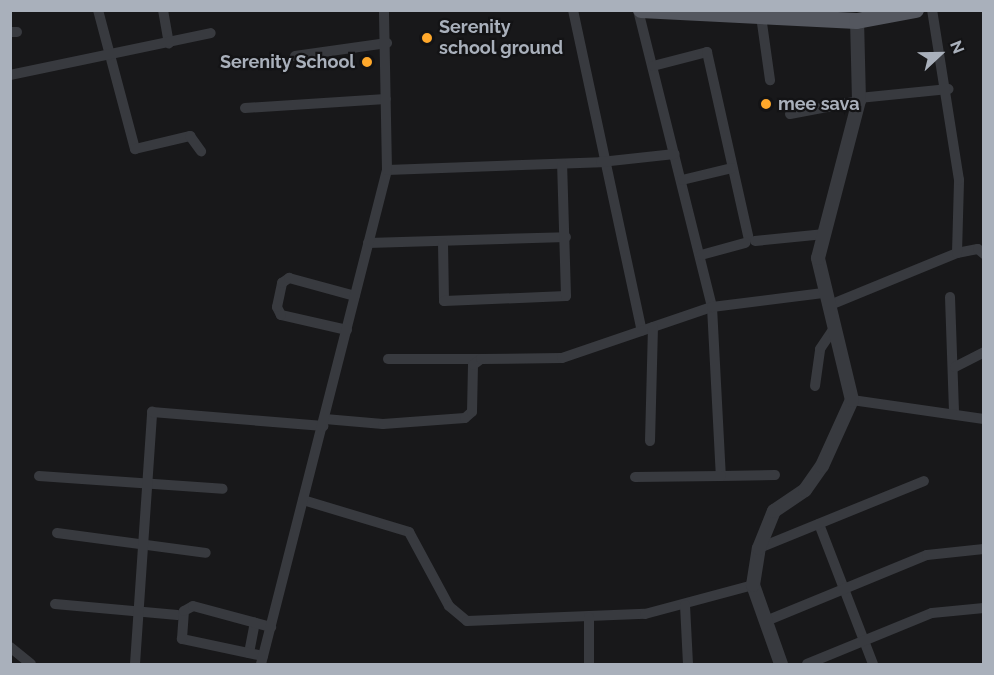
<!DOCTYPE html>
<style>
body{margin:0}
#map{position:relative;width:994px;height:675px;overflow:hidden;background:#18181a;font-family:Raleway,sans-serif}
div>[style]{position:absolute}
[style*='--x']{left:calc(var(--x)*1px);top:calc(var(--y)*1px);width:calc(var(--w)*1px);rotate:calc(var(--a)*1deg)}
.minor>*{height:10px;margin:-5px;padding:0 5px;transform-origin:5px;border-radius:5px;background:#383a3f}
.tertiary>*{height:14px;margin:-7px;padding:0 7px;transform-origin:7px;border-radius:7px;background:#383a3f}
.primary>*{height:16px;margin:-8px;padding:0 8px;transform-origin:8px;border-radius:8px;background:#54575f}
.dots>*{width:16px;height:16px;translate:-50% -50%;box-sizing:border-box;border:3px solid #131315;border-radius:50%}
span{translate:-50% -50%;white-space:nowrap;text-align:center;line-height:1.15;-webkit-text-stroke:4.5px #131315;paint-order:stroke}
.poi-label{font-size:18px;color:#a9b0bb;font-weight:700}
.left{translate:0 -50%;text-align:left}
.right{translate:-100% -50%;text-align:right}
.frame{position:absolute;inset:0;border:12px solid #a9b0bb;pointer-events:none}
.north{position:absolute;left:910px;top:24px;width:60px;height:60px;-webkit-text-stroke:4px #131315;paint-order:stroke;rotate:68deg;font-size:16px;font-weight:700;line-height:24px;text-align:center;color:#a9b0bb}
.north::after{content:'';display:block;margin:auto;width:21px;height:27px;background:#a9b0bb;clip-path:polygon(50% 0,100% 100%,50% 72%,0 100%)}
</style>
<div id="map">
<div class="minor">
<div style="--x:98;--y:10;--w:144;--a:75.1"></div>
<div style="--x:135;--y:149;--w:57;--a:-13.3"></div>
<div style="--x:190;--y:136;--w:19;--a:54"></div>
<div style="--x:163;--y:10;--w:34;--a:80"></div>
<div style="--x:573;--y:10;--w:328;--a:77.9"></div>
<div style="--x:638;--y:10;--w:306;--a:76"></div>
<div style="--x:712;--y:307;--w:169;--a:87"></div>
<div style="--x:721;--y:476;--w:54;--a:-1.1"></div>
<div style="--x:761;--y:16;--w:65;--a:82"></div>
<div style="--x:10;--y:32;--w:7;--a:0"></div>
<div style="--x:295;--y:56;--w:93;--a:-8"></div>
<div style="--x:653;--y:66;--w:56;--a:-14.5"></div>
<div style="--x:707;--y:52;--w:189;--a:77.4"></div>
<div style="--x:10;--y:75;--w:205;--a:-11.8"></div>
<div style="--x:859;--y:98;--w:90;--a:-5.7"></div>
<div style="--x:245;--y:108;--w:141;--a:-3.7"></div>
<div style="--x:790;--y:114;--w:70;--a:-10.7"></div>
<div style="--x:387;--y:170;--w:214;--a:-2.1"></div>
<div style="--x:601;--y:162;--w:74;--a:-6.2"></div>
<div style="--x:682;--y:180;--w:51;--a:-13.5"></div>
<div style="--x:755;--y:241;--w:70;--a:-5.7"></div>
<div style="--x:368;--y:243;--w:198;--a:-1.7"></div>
<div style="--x:443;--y:243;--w:58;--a:89"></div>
<div style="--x:444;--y:301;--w:122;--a:-2.3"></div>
<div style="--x:566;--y:296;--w:132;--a:-91.7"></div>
<div style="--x:957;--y:253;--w:21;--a:-11"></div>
<div style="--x:978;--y:249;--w:8;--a:40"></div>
<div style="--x:701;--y:255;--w:46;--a:-15.3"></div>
<div style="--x:950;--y:297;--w:116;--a:88"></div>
<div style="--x:830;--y:305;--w:137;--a:-22.3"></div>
<div style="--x:957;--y:253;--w:73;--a:-88.4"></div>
<div style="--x:959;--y:180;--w:172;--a:-99"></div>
<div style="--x:347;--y:330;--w:68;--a:-167.2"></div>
<div style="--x:281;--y:315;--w:9;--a:-117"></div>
<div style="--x:277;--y:307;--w:25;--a:-78"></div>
<div style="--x:282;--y:283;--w:9;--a:-36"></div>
<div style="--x:289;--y:278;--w:68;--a:15.3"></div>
<div style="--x:388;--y:359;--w:92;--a:0"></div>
<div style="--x:955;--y:367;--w:33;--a:-27"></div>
<div style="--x:815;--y:386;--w:37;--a:-82"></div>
<div style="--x:820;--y:349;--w:27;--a:-56"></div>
<div style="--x:852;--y:400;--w:133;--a:8.2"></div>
<div style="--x:325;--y:419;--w:58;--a:4.9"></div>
<div style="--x:383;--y:424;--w:82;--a:-4.2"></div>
<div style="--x:465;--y:418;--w:9;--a:-41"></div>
<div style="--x:472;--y:412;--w:47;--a:-88.8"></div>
<div style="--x:473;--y:365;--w:10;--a:-37"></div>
<div style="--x:481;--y:359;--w:81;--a:-0.7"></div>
<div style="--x:562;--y:358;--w:158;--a:-18.8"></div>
<div style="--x:712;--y:307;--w:112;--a:-7.2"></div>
<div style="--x:650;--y:441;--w:114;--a:-88.5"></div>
<div style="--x:39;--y:476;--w:184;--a:4"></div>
<div style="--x:635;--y:477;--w:86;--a:-0.7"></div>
<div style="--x:303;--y:500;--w:111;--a:16.8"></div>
<div style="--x:409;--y:532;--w:84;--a:61.6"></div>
<div style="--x:449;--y:606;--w:23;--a:40"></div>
<div style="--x:467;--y:621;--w:178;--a:-2.3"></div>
<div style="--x:645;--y:614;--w:112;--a:-15"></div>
<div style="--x:819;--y:524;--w:150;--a:68.9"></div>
<div style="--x:57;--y:533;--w:150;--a:7.6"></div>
<div style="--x:759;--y:548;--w:178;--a:-22.1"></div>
<div style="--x:55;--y:604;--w:123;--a:5.1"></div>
<div style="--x:685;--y:605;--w:59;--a:87.1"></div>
<div style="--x:589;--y:617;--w:47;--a:90"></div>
<div style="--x:766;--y:621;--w:174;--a:-22.3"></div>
<div style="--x:927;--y:555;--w:57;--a:-6"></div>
<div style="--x:10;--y:647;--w:27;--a:39"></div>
<div style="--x:249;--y:653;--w:31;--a:-79"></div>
<div style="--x:263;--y:656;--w:83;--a:-168.1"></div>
<div style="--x:182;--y:639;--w:28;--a:-86"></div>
<div style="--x:184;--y:611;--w:10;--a:-29"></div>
<div style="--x:193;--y:606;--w:81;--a:15.1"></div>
<div style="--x:135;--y:664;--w:253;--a:-86.1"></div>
<div style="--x:152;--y:412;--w:172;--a:4.7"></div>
<div style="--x:261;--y:664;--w:510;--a:-75.69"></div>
<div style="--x:387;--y:170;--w:160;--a:-91.1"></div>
<div style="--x:807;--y:664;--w:135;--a:-22.2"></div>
<div style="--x:932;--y:613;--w:52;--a:-5.5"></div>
</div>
<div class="tertiary">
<div style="--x:781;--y:664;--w:84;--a:-109.5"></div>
<div style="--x:753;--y:585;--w:37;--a:-81"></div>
<div style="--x:759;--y:548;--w:40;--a:-68"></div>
<div style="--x:774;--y:511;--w:37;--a:-34"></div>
<div style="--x:805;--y:490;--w:29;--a:-55"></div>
<div style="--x:822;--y:466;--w:72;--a:-65.6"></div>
<div style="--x:852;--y:400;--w:146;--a:-103.5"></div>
<div style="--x:818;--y:258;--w:162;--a:-75.4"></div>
<div style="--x:859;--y:101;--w:80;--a:-91.4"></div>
</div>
<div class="primary">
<div style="--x:641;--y:10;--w:216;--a:2.9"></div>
<div style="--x:857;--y:21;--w:60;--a:-10.6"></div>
</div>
<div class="dots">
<div style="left:427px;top:38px;background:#ffa82b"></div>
<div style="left:367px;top:62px;background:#ffa82b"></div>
<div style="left:766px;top:104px;background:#ffa82b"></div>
</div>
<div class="poi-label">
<span class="left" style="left:439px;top:38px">Serenity<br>school ground</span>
<span class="right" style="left:355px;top:62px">Serenity School</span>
<span class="left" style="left:778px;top:104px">mee sava</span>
</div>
<div class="frame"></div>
<div class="north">N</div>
</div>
